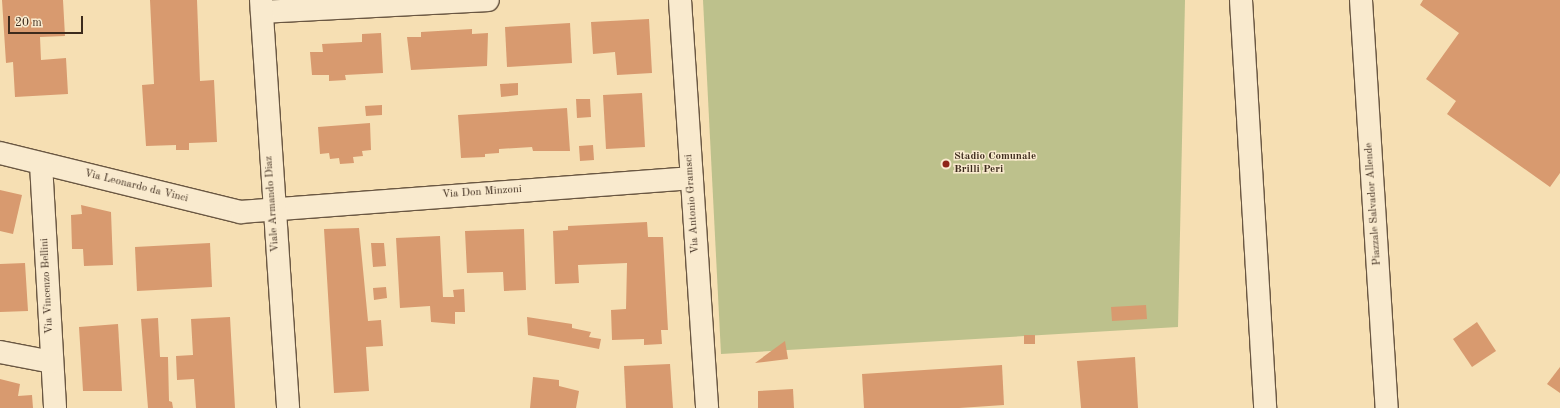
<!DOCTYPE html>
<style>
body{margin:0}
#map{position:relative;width:1560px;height:408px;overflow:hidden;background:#f6dfb3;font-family:"Old Standard TT",serif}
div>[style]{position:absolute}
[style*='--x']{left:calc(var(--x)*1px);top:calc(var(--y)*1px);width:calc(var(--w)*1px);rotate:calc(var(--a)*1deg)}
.green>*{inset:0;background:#bdc18c}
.building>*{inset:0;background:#d89a6f}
.roads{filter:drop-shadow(1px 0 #6a5742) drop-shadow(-1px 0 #6a5742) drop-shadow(0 1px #6a5742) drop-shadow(0 -1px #6a5742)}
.street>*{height:22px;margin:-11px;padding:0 11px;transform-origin:11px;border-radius:11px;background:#f9eace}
.secondary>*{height:22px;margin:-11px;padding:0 11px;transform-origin:11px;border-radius:11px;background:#f9eace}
.dots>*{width:11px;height:11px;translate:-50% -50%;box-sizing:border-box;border:2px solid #f9eace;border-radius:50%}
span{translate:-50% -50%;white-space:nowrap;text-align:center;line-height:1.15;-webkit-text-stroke:3px #f9eace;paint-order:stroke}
.poi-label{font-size:11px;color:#3c2a1c;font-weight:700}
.left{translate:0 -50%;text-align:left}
.street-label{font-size:11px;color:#3c2a1c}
.scale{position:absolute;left:8px;top:16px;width:75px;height:18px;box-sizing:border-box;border:2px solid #3c2a1c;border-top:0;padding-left:5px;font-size:12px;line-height:14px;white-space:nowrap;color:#3c2a1c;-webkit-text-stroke:3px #f9eace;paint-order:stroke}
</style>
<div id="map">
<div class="green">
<div style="clip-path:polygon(703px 0,1185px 0,1178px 327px,721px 354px)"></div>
</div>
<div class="building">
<div style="clip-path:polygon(2px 0,63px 0,65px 36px,40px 37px,41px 60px,66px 58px,68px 94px,15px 97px,13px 62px,6px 63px)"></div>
<div style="clip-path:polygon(150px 0,197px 0,200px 81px,214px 80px,217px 142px,189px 143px,189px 150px,176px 150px,176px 145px,146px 146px,142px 85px,154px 84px)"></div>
<div style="clip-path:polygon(1423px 0,1560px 0,1560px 173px,1550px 187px,1447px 114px,1456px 101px,1426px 79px,1459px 33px,1420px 5px)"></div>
<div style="clip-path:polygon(649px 19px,652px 73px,617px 75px,615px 52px,593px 54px,591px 22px)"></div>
<div style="clip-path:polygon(570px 23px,572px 63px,507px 67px,505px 27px)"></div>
<div style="clip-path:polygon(472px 29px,472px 34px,488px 33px,487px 66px,411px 70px,407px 37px,421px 37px,421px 32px)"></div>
<div style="clip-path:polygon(381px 33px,383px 73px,345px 75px,346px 80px,329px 81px,329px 75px,312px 75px,310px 52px,323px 52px,322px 44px,362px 42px,362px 34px)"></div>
<div style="clip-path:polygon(518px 83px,518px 95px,501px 97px,500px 84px)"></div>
<div style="clip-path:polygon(642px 93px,645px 147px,606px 149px,603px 95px)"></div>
<div style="clip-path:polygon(576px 99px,590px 99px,591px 117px,577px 118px)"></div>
<div style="clip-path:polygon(382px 105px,382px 115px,366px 116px,365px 106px)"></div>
<div style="clip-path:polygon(567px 108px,570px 151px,533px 151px,532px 147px,499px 149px,499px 153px,485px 154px,485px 157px,461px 158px,458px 115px)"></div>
<div style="clip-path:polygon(370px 123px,371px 150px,362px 151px,363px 156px,353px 157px,354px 163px,340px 164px,339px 158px,330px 159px,329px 153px,320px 154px,318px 127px)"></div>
<div style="clip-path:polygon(593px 145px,594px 160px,580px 161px,579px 146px)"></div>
<div style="clip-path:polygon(0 190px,22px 195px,13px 234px,0 231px)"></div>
<div style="clip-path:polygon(81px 205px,111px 212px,113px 265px,84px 266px,83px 249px,72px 249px,71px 215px,82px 214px)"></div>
<div style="clip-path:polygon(647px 222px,648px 237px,663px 237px,668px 330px,661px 330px,662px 344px,644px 345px,644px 339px,612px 340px,611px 310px,626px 309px,627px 263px,578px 265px,579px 283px,555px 284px,553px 231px,568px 230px,568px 226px)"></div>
<div style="clip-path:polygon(359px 228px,368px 321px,381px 320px,383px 346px,366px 347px,369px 391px,334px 393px,324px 229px)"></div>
<div style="clip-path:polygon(524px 229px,526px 290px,504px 291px,503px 272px,467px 273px,465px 231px)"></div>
<div style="clip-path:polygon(440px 236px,443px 297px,454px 297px,453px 290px,464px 289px,465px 312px,455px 312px,455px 324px,431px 322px,430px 306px,400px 308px,396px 238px)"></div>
<div style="clip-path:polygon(210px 243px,212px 287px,137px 291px,135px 247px)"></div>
<div style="clip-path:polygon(371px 243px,384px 243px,386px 266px,373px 267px)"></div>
<div style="clip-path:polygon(25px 263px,28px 311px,0 312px,0 264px)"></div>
<div style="clip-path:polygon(386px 287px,387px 298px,374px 300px,373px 288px)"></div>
<div style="clip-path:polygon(1146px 305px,1147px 319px,1112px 321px,1111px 307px)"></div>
<div style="clip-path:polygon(230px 317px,235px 408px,196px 408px,194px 379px,177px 380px,176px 356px,193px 355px,191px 319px)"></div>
<div style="clip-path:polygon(527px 317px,572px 324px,572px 328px,591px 332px,589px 337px,601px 339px,599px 349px,528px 335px)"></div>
<div style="clip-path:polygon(158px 318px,160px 357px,168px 357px,169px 401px,172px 402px,173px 408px,148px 408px,141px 319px)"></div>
<div style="clip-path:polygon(1477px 322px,1496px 351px,1472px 367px,1453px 339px)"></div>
<div style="clip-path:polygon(118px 324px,122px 391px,83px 391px,79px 327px)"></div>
<div style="clip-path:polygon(1024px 335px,1035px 335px,1035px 344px,1024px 344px)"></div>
<div style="clip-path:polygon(785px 341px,788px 359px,755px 363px)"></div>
<div style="clip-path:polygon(1135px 357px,1138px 408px,1081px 408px,1077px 361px)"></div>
<div style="clip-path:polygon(670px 364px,673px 408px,626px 408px,624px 366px)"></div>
<div style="clip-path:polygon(1002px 365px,1004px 405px,959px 408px,864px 408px,862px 374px)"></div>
<div style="clip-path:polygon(1560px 367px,1560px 393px,1547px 384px)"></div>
<div style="clip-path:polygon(533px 377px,559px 380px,559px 386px,579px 391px,576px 408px,530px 408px)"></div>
<div style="clip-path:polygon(0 379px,20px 384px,18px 396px,32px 395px,33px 408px,0 408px)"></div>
<div style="clip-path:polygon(793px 389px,794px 408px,758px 408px,758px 391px)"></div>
</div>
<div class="roads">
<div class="street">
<div style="--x:680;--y:0;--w:409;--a:86.2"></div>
<div style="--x:1241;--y:0;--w:409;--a:86.6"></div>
<div style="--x:1361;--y:0;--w:409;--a:86.4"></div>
<div style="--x:262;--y:12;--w:226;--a:-3"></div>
<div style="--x:0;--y:153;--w:248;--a:13.8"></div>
<div style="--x:241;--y:212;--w:452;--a:-4.3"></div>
<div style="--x:41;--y:164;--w:244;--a:86.7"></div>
<div style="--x:0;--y:352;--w:53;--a:10.9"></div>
</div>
<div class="secondary">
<div style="--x:261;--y:0;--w:409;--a:86.2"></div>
</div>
</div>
<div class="dots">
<div style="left:946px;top:164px;background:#8f2418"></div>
</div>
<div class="poi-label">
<span class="left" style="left:954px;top:164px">Stadio Comunale<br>Brilli Peri</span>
</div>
<div class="street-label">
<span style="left:136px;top:187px;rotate:14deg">Via Leonardo da Vinci</span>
<span style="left:482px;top:193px;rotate:-4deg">Via Don Minzoni</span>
<span style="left:273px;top:204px;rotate:-94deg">Viale Armando Diaz</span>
<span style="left:693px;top:204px;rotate:-94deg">Via Antonio Gramsci</span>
<span style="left:1374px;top:204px;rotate:-94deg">Piazzale Salvador Allende</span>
<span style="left:48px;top:286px;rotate:-93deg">Via Vincenzo Bellini</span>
</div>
<div class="scale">20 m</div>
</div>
